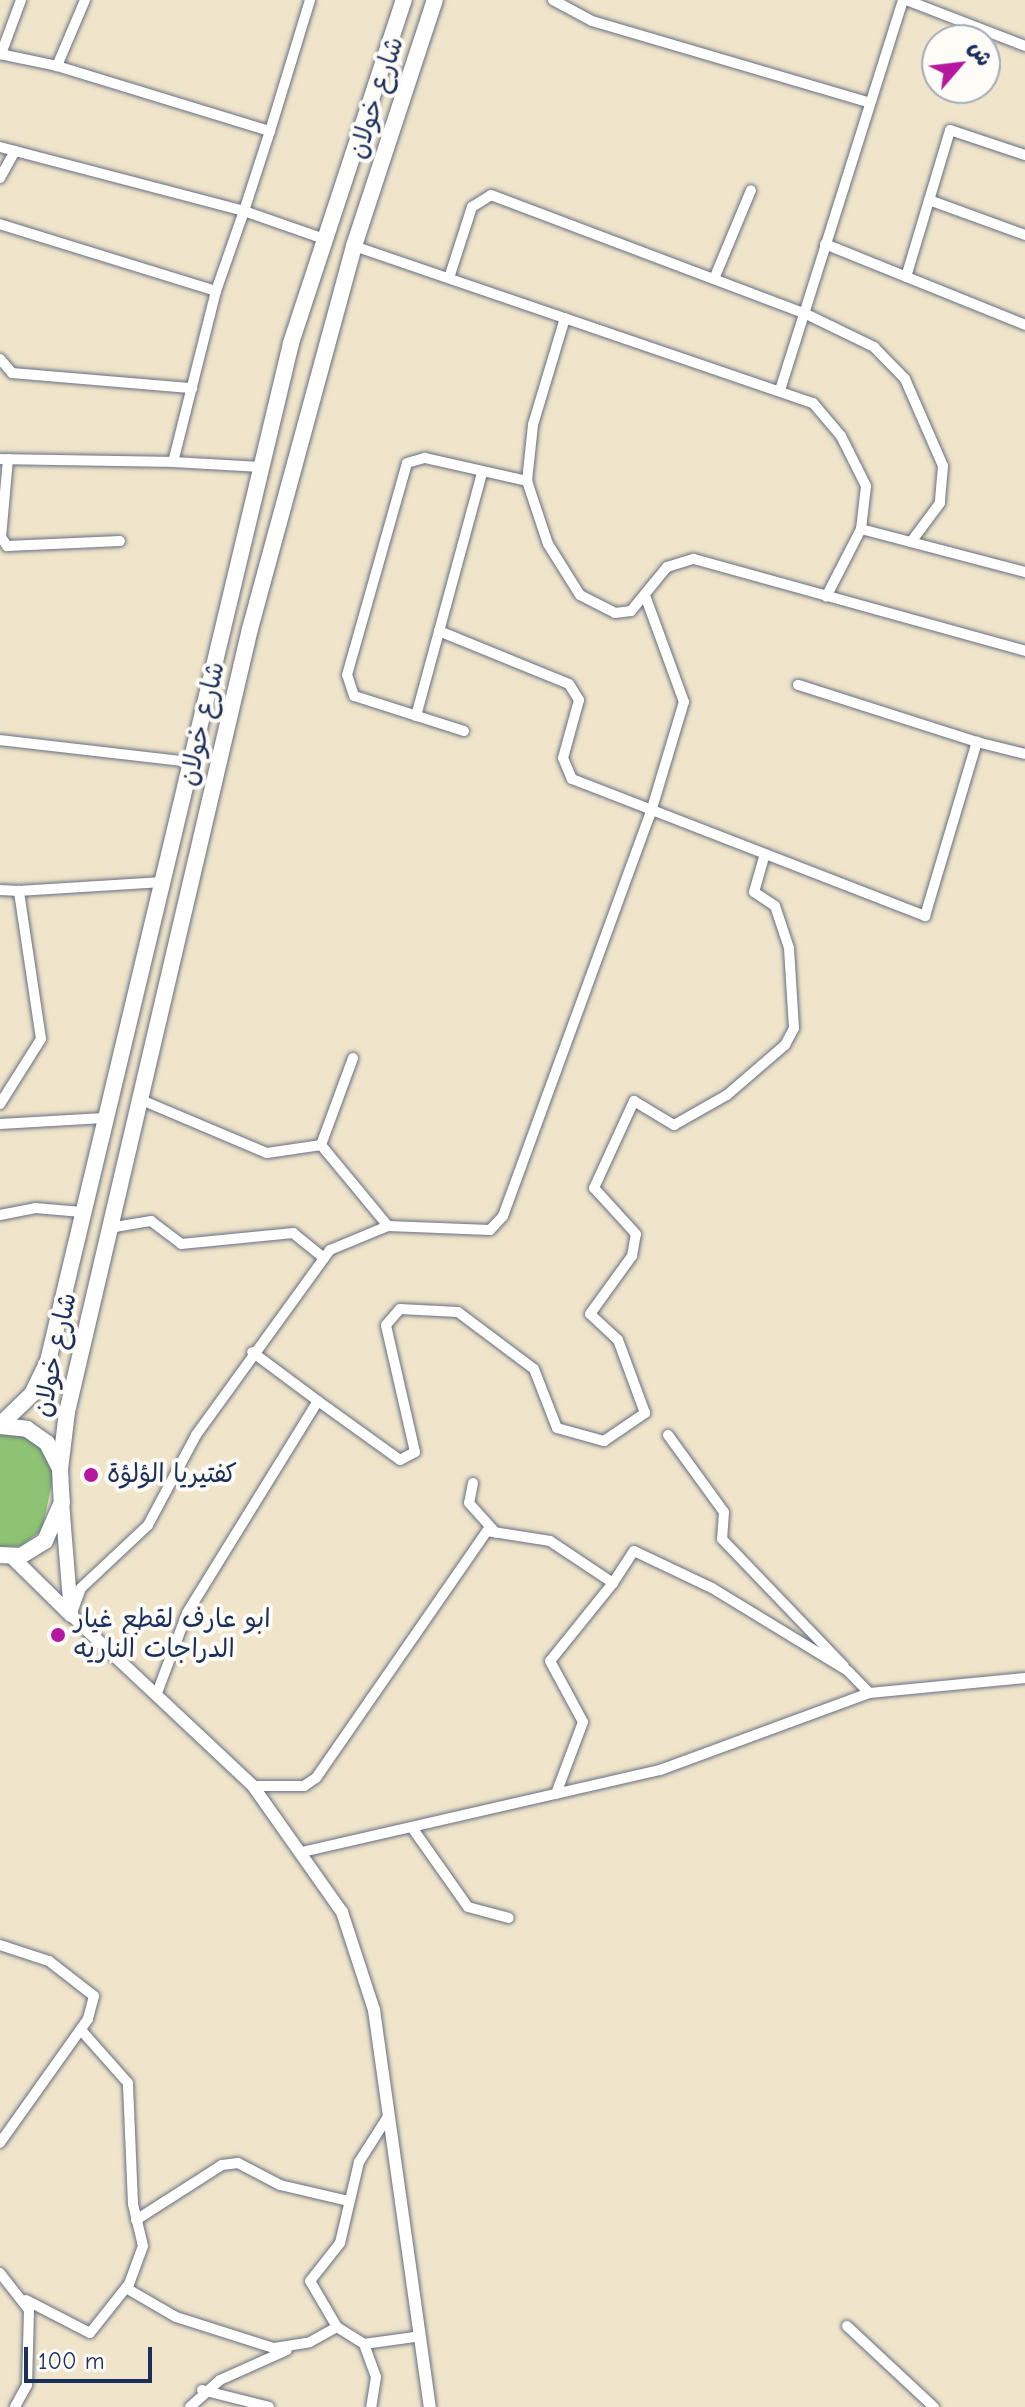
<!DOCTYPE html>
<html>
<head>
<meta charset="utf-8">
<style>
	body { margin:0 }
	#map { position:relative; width:1025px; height:2407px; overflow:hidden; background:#f0e5ca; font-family:"Comic Neue","Playpen Sans Arabic",sans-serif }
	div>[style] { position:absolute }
	.green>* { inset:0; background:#8fc374 }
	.roads { filter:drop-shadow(0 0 2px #666f84) drop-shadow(0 0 2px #666f84) }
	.minor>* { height:10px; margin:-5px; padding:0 5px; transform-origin:5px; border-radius:5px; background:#fff }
	.tertiary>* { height:12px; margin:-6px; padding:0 6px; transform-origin:6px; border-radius:6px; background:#fff }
	.secondary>* { height:14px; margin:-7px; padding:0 7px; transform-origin:7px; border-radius:7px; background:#fff }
	.primary>* { height:16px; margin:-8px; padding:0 8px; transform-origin:8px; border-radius:8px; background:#fff }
	.dots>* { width:22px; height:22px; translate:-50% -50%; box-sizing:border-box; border:4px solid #fdfcf7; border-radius:50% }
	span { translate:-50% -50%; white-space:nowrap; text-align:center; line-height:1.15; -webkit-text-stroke:8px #fdfcf7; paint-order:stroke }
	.street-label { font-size:26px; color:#1b2f5e }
	.poi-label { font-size:26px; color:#1b2f5e }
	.left { translate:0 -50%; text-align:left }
	.north { position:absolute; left:921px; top:24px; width:80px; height:80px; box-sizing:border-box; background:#fdfcf7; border:2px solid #a3aaba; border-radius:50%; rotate:62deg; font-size:22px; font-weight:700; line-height:32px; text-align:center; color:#1b2f5e }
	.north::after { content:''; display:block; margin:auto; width:28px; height:36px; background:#b5179e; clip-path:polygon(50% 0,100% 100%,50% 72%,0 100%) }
	.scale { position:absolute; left:24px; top:2347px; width:128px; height:36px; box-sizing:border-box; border:4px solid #1b2f5e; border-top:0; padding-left:10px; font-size:24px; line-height:28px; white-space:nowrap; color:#1b2f5e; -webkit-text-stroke:6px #fdfcf7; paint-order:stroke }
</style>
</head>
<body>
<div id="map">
	<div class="green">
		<div style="clip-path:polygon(0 1433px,24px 1436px,42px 1449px,54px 1474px,42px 1530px,21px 1546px,0 1547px)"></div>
	</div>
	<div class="roads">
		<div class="minor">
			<div style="left:85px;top:0;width:72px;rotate:113deg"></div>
			<div style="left:57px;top:66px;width:223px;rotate:17deg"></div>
			<div style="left:270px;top:131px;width:84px;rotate:108deg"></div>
			<div style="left:244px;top:211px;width:85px;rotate:19.3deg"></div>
			<div style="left:553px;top:0;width:44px;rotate:28.3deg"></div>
			<div style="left:592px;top:21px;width:288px;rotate:16.4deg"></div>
			<div style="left:906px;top:0;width:128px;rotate:21.1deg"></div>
			<div style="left:0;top:54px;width:58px;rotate:11.9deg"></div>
			<div style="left:1px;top:54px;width:58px;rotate:-69.7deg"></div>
			<div style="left:270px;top:131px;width:137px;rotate:-73deg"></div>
			<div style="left:0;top:147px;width:252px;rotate:14.7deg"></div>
			<div style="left:244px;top:211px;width:85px;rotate:109.3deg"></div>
			<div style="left:216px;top:291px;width:226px;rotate:-162.8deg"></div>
			<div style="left:0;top:178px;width:31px;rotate:-61deg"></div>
			<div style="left:929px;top:200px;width:102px;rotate:20deg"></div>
			<div style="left:825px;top:244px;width:216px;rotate:22deg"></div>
			<div style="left:354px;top:246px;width:485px;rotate:18.9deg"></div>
			<div style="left:813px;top:403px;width:43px;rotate:49.7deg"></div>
			<div style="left:841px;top:436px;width:56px;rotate:63.4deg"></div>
			<div style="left:866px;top:486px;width:43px;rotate:96.6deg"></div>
			<div style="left:861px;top:529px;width:76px;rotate:117.2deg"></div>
			<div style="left:906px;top:277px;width:153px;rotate:-73.3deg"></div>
			<div style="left:950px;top:130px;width:79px;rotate:18.4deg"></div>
			<div style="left:449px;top:278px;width:75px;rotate:-72.1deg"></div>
			<div style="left:472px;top:207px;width:22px;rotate:-32deg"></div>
			<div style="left:491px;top:195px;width:335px;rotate:20.7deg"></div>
			<div style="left:804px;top:313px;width:78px;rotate:25.9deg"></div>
			<div style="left:874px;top:347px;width:45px;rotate:45.9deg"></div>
			<div style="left:905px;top:379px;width:95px;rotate:66.4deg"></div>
			<div style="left:943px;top:466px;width:37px;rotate:95deg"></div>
			<div style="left:940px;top:503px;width:49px;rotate:126.6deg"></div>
			<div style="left:714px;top:279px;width:96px;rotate:-67.4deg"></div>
			<div style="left:216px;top:291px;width:176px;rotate:104.1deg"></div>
			<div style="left:173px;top:462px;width:88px;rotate:3.3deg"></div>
			<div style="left:565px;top:318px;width:112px;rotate:106.7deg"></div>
			<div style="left:533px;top:425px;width:56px;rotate:96.1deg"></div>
			<div style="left:527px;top:481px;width:66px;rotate:71.6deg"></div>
			<div style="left:548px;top:544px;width:60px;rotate:57.9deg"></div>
			<div style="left:580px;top:595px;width:39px;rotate:27deg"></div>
			<div style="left:615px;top:613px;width:16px;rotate:-7deg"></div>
			<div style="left:631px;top:611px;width:57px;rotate:-50.7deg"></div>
			<div style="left:667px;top:567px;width:28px;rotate:-17deg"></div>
			<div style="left:694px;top:559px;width:344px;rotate:15.5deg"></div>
			<div style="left:0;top:359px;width:18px;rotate:49deg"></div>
			<div style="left:12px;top:373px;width:181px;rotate:4.8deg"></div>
			<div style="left:781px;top:387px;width:406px;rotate:-72.5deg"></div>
			<div style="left:0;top:459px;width:173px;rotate:1deg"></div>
			<div style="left:8px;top:459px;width:78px;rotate:95.1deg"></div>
			<div style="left:1px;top:537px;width:11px;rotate:56deg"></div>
			<div style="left:7px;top:546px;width:113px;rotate:-2.5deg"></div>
			<div style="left:861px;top:529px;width:170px;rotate:14.7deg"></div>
			<div style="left:439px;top:631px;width:140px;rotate:22.2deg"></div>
			<div style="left:569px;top:684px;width:19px;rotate:58deg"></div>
			<div style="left:579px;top:700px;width:60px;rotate:105.4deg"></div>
			<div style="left:563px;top:758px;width:23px;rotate:67deg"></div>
			<div style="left:572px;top:779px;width:379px;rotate:21.2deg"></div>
			<div style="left:925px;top:916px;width:182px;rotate:-73.4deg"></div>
			<div style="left:977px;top:742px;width:188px;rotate:-162.3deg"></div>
			<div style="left:416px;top:716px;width:249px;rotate:-74.8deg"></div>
			<div style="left:464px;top:731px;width:115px;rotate:-162.3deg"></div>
			<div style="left:354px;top:696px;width:22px;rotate:-108deg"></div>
			<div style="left:347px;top:675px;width:220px;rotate:-74.2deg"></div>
			<div style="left:407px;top:463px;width:19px;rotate:-16deg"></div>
			<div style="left:425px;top:458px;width:105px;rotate:12.7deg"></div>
			<div style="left:0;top:740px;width:192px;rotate:6.6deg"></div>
			<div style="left:977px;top:742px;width:49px;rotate:14deg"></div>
			<div style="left:0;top:890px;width:19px;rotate:3deg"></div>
			<div style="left:353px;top:1058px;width:93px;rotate:110.2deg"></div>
			<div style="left:321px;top:1145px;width:105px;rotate:50.4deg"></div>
			<div style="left:139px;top:1099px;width:139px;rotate:22.9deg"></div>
			<div style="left:267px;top:1153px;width:55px;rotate:-8.4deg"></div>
			<div style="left:0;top:1104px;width:77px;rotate:-57.8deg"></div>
			<div style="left:41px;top:1039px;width:150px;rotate:-98.5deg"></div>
			<div style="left:19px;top:891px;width:143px;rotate:-3.6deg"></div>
			<div style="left:0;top:1124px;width:104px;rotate:-3.3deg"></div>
			<div style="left:0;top:1215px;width:36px;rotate:-11deg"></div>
			<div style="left:35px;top:1208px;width:47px;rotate:4.9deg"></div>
			<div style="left:109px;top:1228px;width:43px;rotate:-9.5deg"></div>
			<div style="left:151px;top:1221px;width:38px;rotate:37deg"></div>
			<div style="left:181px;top:1244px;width:113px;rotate:-5.6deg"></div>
			<div style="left:293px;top:1233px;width:40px;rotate:39deg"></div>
			<div style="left:318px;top:1401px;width:101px;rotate:35.7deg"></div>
			<div style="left:400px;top:1460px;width:17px;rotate:-28deg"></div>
			<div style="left:415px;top:1452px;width:130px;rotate:-102.9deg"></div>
			<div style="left:386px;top:1325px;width:21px;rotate:-49deg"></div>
			<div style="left:400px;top:1309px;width:58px;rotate:3deg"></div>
			<div style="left:458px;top:1312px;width:95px;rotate:36.9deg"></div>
			<div style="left:534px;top:1369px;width:63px;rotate:68.7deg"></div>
			<div style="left:557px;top:1428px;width:49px;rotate:15.5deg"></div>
			<div style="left:604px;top:1441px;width:50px;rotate:-34.3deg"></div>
			<div style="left:645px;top:1413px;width:78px;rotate:-110.3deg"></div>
			<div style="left:618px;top:1340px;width:38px;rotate:-137deg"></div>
			<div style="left:590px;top:1314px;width:72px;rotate:-54.1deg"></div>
			<div style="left:632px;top:1256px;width:22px;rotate:-80deg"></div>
			<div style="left:636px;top:1234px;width:62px;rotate:-132.4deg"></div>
			<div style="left:594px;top:1188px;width:96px;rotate:-65.3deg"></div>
			<div style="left:634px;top:1101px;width:47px;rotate:31deg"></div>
			<div style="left:674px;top:1125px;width:61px;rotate:-29.5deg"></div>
			<div style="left:727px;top:1095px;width:77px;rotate:-40.8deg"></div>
			<div style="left:785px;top:1045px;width:19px;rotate:-62deg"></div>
			<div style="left:794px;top:1028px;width:80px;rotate:-93.6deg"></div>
			<div style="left:789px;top:948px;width:44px;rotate:-108.4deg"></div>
			<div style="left:775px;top:906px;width:25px;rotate:-146deg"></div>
			<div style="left:754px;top:892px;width:36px;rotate:-74deg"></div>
			<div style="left:668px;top:1435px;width:95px;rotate:54deg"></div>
			<div style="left:724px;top:1512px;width:27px;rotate:94deg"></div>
			<div style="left:722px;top:1539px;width:176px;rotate:46.2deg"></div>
			<div style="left:473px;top:1483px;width:20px;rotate:101deg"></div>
			<div style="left:469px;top:1503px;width:40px;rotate:48deg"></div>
			<div style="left:613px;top:1583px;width:38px;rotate:-57deg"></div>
			<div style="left:634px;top:1551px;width:86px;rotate:25.4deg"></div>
			<div style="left:712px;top:1588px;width:159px;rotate:31.4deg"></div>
			<div style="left:848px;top:1671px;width:30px;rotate:46deg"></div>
			<div style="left:73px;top:1610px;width:23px;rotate:-70deg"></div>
			<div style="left:81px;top:1588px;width:92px;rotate:-43.2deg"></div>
			<div style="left:148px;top:1525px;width:102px;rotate:-61.9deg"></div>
			<div style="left:196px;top:1435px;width:228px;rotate:-54.1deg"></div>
			<div style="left:330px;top:1250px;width:63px;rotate:-22.5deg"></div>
			<div style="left:388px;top:1226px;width:102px;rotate:2.2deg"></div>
			<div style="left:490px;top:1230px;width:19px;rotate:-47deg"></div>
			<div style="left:503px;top:1216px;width:427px;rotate:-69.9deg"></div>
			<div style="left:650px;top:815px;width:118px;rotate:-73.3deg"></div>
			<div style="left:684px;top:702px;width:111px;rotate:-110.1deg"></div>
			<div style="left:157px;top:1693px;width:85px;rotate:-69.4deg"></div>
			<div style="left:187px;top:1613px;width:249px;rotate:-58.3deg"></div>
			<div style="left:318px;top:1401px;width:82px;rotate:-143.4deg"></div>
			<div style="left:253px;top:1786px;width:51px"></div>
			<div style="left:304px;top:1786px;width:14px;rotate:-34deg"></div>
			<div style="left:316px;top:1778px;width:300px;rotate:-55.3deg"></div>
			<div style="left:487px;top:1531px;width:64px;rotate:9deg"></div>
			<div style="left:550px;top:1541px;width:76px;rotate:33.7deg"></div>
			<div style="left:613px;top:1583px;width:100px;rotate:128.9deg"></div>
			<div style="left:550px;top:1661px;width:69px;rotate:61.6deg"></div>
			<div style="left:583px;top:1722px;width:77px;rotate:110.6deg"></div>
			<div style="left:413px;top:1829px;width:95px;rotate:54.8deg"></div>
			<div style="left:468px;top:1907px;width:42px;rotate:15deg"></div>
			<div style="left:302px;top:1852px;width:367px;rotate:-12.9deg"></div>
			<div style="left:660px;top:1770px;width:223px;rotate:-20.2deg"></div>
			<div style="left:869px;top:1693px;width:157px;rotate:-5.5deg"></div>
			<div style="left:0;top:1945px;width:52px;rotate:18.1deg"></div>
			<div style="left:49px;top:1961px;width:57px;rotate:37.9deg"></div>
			<div style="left:94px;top:1996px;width:24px;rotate:105deg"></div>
			<div style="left:88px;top:2019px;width:152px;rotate:125.4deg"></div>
			<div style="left:136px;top:2220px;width:102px;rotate:-32.6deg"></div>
			<div style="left:222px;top:2165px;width:16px;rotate:-7deg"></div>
			<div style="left:238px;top:2163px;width:47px;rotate:27.6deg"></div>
			<div style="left:280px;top:2185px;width:71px;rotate:13.1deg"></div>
			<div style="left:0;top:2273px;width:47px;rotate:51.9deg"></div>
			<div style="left:29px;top:2310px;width:75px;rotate:91.5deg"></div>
			<div style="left:27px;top:2385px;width:25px;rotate:119deg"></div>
			<div style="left:126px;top:2288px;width:58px;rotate:30.1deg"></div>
			<div style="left:176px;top:2317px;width:103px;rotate:17.6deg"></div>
			<div style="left:274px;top:2348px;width:36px;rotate:-9deg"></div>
			<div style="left:310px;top:2342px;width:31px;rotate:-29deg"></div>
			<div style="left:337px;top:2327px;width:32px;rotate:32deg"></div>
			<div style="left:364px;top:2344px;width:51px;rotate:-7.8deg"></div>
			<div style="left:26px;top:2300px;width:72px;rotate:27.3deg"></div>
			<div style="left:90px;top:2333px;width:63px;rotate:-51.5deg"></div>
			<div style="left:129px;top:2284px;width:40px;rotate:-69.8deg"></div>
			<div style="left:143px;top:2246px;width:43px;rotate:-103.4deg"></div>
			<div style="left:133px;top:2204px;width:121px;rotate:-92.4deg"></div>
			<div style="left:128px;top:2083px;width:71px;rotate:-131.6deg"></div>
			<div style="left:847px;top:2326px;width:119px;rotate:43deg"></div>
			<div style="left:337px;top:2327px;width:53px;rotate:-120.4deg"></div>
			<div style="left:310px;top:2281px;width:48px;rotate:-51.7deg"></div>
			<div style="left:340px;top:2243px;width:83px;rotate:-76.8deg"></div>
			<div style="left:359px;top:2162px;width:52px;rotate:-57.5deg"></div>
			<div style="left:364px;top:2344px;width:35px;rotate:70deg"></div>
			<div style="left:376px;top:2377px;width:30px;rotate:99deg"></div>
			<div style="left:202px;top:2390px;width:69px;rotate:14.2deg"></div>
			<div style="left:190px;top:2407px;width:40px;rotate:-42deg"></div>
			<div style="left:220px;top:2380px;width:73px;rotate:-24.1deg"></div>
		</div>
		<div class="tertiary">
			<div style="left:71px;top:1615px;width:250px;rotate:43.2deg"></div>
			<div style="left:253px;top:1786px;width:154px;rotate:54.8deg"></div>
			<div style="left:342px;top:1912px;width:103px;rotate:71.9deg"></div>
			<div style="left:374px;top:2010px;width:401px;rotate:82deg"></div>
		</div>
		<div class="secondary">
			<div style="left:62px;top:1502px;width:113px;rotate:85.4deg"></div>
			<div style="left:12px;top:1557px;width:83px;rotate:44.5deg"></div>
		</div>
		<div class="primary">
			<div style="left:0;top:1425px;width:45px;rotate:-44.1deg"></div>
			<div style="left:32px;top:1394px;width:37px;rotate:-64deg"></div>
			<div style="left:48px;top:1361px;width:1047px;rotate:-76.57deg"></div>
			<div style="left:291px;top:343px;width:361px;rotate:-71.8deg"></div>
			<div style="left:0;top:1426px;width:27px;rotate:6deg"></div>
			<div style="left:27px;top:1429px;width:24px;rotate:35deg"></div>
			<div style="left:47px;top:1443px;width:29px;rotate:63deg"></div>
			<div style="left:60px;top:1469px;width:33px;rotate:87deg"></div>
			<div style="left:62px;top:1502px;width:43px;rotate:113.6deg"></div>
			<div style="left:45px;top:1541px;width:28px;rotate:148deg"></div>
			<div style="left:21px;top:1556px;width:21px;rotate:-177deg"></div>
			<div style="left:60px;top:1469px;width:57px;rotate:-83deg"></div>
			<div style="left:67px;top:1412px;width:804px;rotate:-76.85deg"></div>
			<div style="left:250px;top:629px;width:397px;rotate:-74.8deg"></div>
			<div style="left:354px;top:246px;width:259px;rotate:-71.8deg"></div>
		</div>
	</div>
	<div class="dots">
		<div style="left:91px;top:1475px;background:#b5179e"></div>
		<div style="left:58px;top:1635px;background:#b5179e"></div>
	</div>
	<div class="street-label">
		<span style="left:377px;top:98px;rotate:-72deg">شارع خولان</span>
		<span style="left:203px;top:724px;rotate:-77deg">شارع خولان</span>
		<span style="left:56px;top:1355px;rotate:-78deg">شارع خولان</span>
	</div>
	<div class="poi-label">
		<span class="left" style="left:107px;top:1475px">كفتيريا الؤلؤة</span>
		<span class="left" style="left:74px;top:1635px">ابو عارف لقطع غيار<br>الدراجات الناريه</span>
	</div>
	<div class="north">ش</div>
	<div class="scale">100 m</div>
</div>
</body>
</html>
